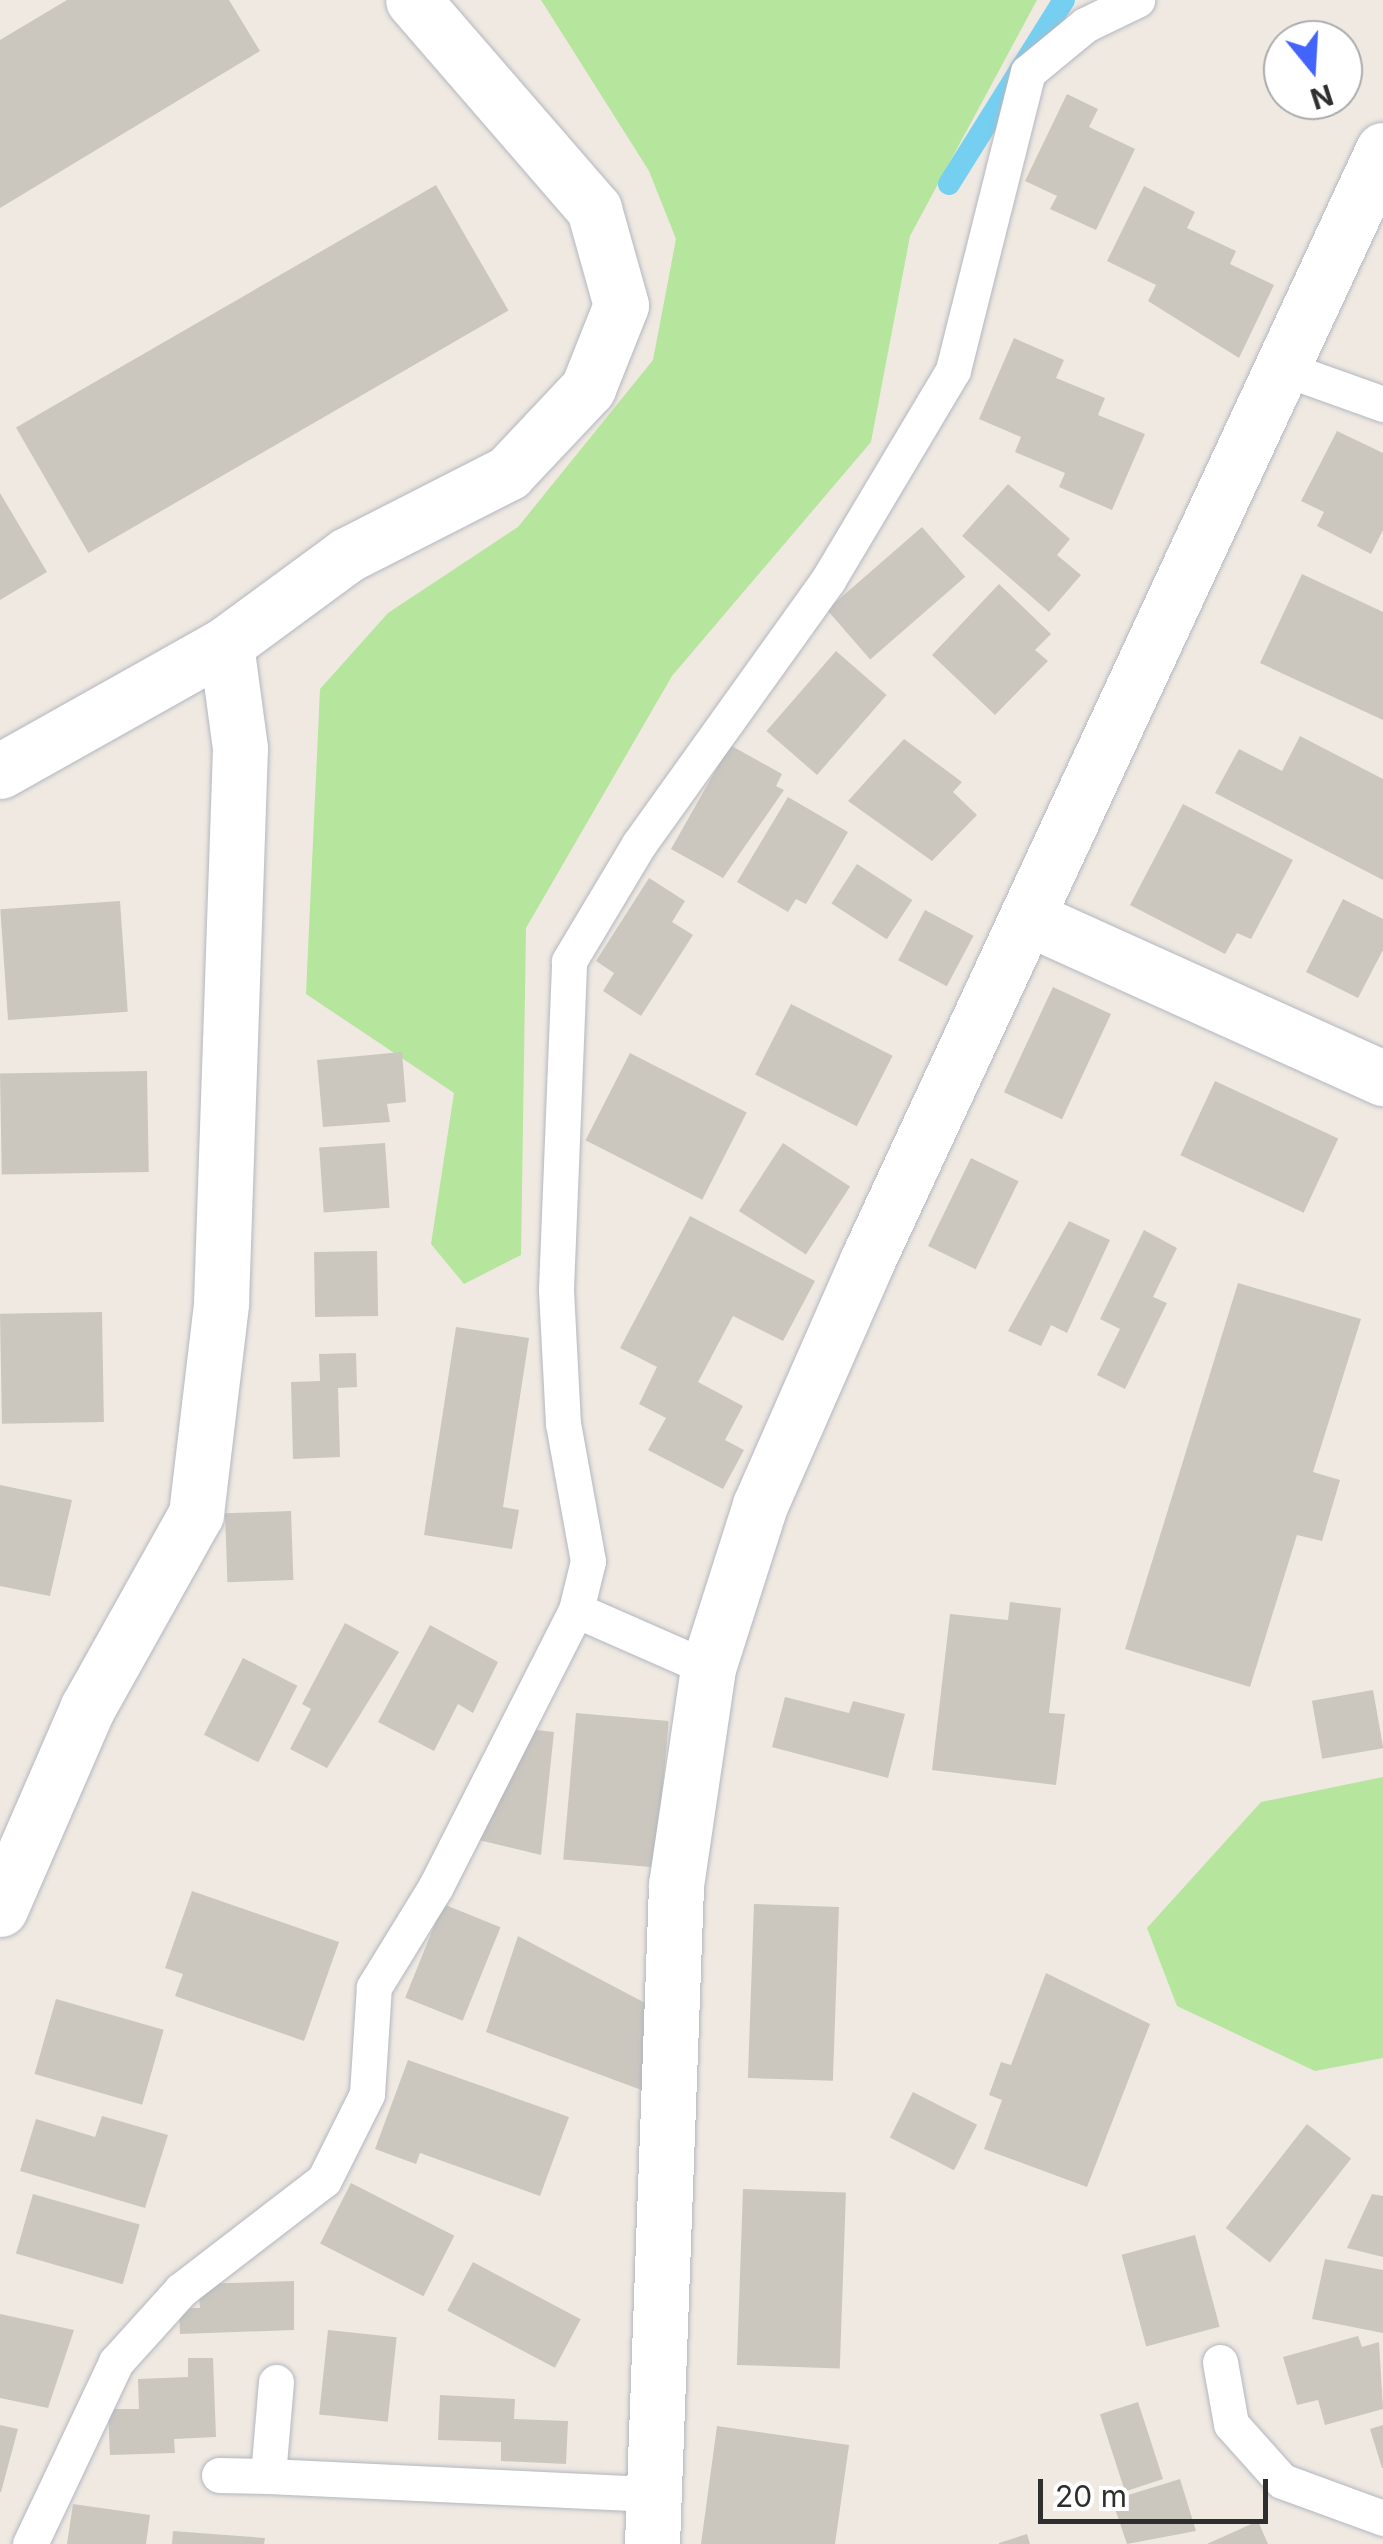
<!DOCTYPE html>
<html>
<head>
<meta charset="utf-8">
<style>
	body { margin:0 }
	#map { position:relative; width:1383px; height:2544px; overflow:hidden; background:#efe9e1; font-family:Inter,sans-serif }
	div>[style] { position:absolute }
	.green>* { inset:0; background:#b6e59e }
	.stream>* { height:22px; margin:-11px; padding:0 11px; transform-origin:11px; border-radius:11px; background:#75cff0 }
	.building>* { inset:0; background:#cbc7bf; transform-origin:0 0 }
	.roads { filter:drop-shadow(0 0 2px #b4b7c1) drop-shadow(0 0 2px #b4b7c1) }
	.lane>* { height:35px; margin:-17.5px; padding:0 17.5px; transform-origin:17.5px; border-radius:17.5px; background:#fff }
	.street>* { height:55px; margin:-27.5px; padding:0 27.5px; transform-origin:27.5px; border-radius:27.5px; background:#fff }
	.secondary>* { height:55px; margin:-27.5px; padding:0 27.5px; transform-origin:27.5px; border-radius:27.5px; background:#fff }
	span { translate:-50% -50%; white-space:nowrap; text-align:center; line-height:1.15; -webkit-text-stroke:10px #fff; paint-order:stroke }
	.north { position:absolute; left:1263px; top:20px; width:100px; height:100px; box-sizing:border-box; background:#fff; border:2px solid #ababab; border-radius:50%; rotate:162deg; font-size:28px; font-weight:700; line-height:40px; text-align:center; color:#2e2e2e }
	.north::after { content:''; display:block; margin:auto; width:35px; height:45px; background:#4264fb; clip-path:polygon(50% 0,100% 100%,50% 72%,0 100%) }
	.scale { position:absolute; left:1038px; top:2479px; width:230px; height:45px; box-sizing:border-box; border:5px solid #2e2e2e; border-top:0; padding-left:12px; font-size:30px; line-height:35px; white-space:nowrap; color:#2e2e2e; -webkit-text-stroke:8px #fff; paint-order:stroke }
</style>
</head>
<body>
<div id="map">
	<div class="green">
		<div style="clip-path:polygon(541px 0,1037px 0,910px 236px,871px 442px,672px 676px,526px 928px,521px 1255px,464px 1284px,431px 1244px,454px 1093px,306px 994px,320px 689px,388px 613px,518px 527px,653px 360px,676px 239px,649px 171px)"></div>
		<div style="clip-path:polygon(1383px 1777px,1383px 2058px,1315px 2071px,1177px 2006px,1147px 1928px,1261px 1802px)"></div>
	</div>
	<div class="stream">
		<div style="left:949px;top:184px;width:217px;rotate:-58deg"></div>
	</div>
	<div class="building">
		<div style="clip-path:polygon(67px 0,229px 0,260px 51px,0 208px,0 40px)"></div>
		<div style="clip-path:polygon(1067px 94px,1098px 109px,1089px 127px,1135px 149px,1096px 230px,1050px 209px,1057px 196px,1025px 181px)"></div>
		<div style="left:436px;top:185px;width:145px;height:485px;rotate:60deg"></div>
		<div style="clip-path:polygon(1144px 186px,1195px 212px,1187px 228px,1236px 251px,1230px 264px,1274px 285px,1239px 358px,1148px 301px,1156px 285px,1107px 261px)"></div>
		<div style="clip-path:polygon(1014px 338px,1064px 360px,1056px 378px,1105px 398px,1098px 415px,1145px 434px,1112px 510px,1059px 487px,1065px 473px,1015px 452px,1021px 437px,979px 419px)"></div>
		<div style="clip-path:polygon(1337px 431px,1383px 453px,1383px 530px,1371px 554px,1317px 526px,1324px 512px,1301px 501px)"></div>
		<div style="clip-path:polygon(1008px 484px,1070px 539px,1057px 555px,1081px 575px,1049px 612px,962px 536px)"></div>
		<div style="clip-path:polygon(0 493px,47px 572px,0 600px)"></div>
		<div style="left:922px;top:527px;width:66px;height:126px;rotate:49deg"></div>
		<div style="clip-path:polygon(1302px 574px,1383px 612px,1383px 720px,1260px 663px)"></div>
		<div style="clip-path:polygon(999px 584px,1051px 634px,1035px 650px,1048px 661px,995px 715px,932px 655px)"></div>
		<div style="left:836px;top:651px;width:67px;height:106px;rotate:41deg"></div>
		<div style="clip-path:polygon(1300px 736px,1383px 779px,1383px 880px,1215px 793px,1239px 749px,1282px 771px)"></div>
		<div style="clip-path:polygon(904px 739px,962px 782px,953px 792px,977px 815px,932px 861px,848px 801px)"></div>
		<div style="clip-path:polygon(730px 745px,782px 774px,776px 786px,784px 790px,723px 878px,671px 849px)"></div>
		<div style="clip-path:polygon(788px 797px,848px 832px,806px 904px,796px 899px,788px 912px,737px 882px)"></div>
		<div style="clip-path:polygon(1183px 804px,1293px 860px,1251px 939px,1237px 933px,1225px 954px,1130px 905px)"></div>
		<div style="left:857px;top:864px;width:66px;height:47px;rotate:33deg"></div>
		<div style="clip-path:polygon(649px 878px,685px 901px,672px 922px,693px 935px,641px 1016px,603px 991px,614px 973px,596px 961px)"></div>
		<div style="clip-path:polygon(1343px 899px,1383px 919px,1383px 950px,1358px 998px,1306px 972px)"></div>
		<div style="left:120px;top:901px;width:111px;height:120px;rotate:86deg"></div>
		<div style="left:925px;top:910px;width:55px;height:57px;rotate:28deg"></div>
		<div style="left:1053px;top:987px;width:64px;height:116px;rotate:25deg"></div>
		<div style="left:791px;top:1004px;width:114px;height:79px;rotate:27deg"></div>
		<div style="clip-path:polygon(402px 1052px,406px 1102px,387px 1104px,390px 1122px,323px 1127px,317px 1060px)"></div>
		<div style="left:630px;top:1053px;width:131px;height:98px;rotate:27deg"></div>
		<div style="left:147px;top:1071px;width:101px;height:147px;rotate:89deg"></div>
		<div style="left:1215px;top:1081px;width:136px;height:82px;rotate:25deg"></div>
		<div style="left:385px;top:1143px;width:65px;height:66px;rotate:86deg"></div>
		<div style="left:783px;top:1143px;width:80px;height:81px;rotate:33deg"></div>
		<div style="left:971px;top:1158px;width:53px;height:98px;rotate:26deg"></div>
		<div style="clip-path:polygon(690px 1216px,815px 1281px,783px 1341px,733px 1316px,698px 1382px,743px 1406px,725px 1440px,744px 1450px,723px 1489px,648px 1450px,666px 1418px,639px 1404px,657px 1367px,620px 1348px)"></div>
		<div style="clip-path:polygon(1069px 1221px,1110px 1240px,1067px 1333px,1051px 1325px,1041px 1346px,1008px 1331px)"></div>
		<div style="clip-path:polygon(1144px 1230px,1177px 1248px,1153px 1297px,1167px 1303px,1125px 1389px,1097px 1375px,1120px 1329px,1100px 1319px)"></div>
		<div style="left:377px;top:1251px;width:65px;height:63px;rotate:89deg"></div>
		<div style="clip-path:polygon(1238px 1283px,1361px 1319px,1313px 1472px,1340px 1480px,1322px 1541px,1297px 1535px,1250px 1687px,1125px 1649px)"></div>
		<div style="left:102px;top:1312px;width:110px;height:102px;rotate:89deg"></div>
		<div style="clip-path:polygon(456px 1327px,529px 1338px,503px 1507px,519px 1510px,512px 1549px,424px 1535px)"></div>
		<div style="clip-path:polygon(356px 1353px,357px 1387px,338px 1388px,340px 1457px,293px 1459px,291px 1382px,320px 1381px,319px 1354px)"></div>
		<div style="clip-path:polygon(0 1485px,72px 1500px,50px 1596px,0 1586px)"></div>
		<div style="left:291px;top:1511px;width:69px;height:66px;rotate:88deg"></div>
		<div style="clip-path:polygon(1010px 1602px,1061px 1608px,1049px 1713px,1065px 1714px,1056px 1785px,932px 1770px,950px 1614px,1008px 1620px)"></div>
		<div style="clip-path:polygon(345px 1623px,399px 1652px,327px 1768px,290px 1749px,311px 1709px,302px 1704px)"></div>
		<div style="clip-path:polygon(430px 1625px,498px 1662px,473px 1713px,458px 1704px,434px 1751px,378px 1722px)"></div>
		<div style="left:243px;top:1658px;width:61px;height:86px;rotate:27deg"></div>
		<div style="left:1373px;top:1690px;width:59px;height:62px;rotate:80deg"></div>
		<div style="clip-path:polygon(785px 1697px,849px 1713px,853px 1701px,905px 1714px,888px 1778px,772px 1747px)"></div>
		<div style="left:576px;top:1713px;width:93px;height:147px;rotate:5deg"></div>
		<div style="clip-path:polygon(520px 1728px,554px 1732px,541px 1855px,466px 1837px)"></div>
		<div style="clip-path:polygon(192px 1891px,339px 1942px,304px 2041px,175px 1996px,183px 1974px,165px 1968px)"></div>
		<div style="left:443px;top:1904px;width:62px;height:101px;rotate:22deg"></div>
		<div style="left:754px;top:1904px;width:85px;height:174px;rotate:2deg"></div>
		<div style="clip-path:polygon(518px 1936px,649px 2005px,644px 2091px,486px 2032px)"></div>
		<div style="clip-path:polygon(1046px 1973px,1150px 2024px,1087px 2187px,984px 2149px,1002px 2100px,989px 2095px,1001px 2062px,1011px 2065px)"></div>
		<div style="left:56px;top:1999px;width:112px;height:78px;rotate:16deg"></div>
		<div style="clip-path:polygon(408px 2060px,569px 2117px,540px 2196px,420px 2153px,416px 2164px,375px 2149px)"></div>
		<div style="left:913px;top:2092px;width:72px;height:51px;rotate:27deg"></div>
		<div style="clip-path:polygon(102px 2116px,168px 2135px,145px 2208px,20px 2171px,36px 2119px,95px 2137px)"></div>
		<div style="left:1307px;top:2124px;width:56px;height:132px;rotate:38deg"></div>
		<div style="left:351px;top:2183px;width:116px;height:68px;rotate:27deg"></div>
		<div style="left:743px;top:2189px;width:103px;height:176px;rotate:2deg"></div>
		<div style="left:33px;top:2194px;width:111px;height:62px;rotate:16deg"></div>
		<div style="clip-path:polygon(1372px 2194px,1383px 2196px,1383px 2257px,1347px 2248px)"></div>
		<div style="left:1195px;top:2235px;width:95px;height:76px;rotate:75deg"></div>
		<div style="clip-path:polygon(1325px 2259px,1383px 2270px,1383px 2333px,1312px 2319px)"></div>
		<div style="left:473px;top:2262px;width:122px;height:55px;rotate:28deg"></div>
		<div style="clip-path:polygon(294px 2281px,294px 2330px,180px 2334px,179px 2308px,200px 2308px,198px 2284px)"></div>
		<div style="clip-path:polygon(0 2314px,74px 2330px,48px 2408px,0 2398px)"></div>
		<div style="left:328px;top:2330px;width:69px;height:85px;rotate:6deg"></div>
		<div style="clip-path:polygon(1358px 2336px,1362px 2347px,1379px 2342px,1383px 2409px,1325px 2425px,1318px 2400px,1297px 2405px,1283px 2357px)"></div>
		<div style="clip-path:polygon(188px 2358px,213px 2358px,216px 2437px,174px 2439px,175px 2453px,110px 2455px,108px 2409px,139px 2409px,138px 2379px,188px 2377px)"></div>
		<div style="clip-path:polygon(440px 2395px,515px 2399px,514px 2419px,568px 2421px,566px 2464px,501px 2461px,501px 2442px,438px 2440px)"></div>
		<div style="left:1138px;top:2402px;width:81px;height:40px;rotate:72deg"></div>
		<div style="clip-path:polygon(0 2425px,18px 2429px,1px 2492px,0 2492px)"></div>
		<div style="clip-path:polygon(1383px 2425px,1383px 2468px,1382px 2468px,1370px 2429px)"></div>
		<div style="clip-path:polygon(717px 2426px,849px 2445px,835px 2544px,701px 2544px)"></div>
		<div style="clip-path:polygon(1180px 2479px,1196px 2531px,1127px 2544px,1112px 2500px)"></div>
		<div style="clip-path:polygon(73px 2504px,150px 2515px,146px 2544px,67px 2544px)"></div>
		<div style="clip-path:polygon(1258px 2521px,1268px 2544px,1207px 2544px)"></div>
		<div style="clip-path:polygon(173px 2531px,265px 2538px,264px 2544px,172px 2544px)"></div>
		<div style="clip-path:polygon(1027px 2534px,1030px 2544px,999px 2544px,999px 2543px)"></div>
	</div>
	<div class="roads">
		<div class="lane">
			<div style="left:1277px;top:366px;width:113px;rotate:19.7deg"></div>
			<div style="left:576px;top:1610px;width:144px;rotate:23.7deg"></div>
			<div style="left:1220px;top:2362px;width:63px;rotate:79.9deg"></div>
			<div style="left:1231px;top:2424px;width:76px;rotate:48.2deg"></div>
			<div style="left:1282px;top:2481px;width:108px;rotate:20.1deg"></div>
			<div style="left:276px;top:2382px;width:94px;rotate:94.9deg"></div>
			<div style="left:268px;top:2476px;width:385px;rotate:2.7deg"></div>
			<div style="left:219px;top:2475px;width:49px;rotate:1.2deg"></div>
			<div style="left:30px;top:2544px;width:201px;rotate:-64.7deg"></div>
			<div style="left:116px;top:2362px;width:97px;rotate:-47.9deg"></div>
			<div style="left:181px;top:2290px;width:180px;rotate:-37.6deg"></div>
			<div style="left:324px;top:2180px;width:96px;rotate:-63.4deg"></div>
			<div style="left:367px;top:2094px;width:107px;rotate:-86.3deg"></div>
			<div style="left:374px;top:1987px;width:116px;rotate:-58.4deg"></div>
			<div style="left:435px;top:1888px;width:312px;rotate:-63.1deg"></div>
			<div style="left:576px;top:1610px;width:50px;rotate:-76.2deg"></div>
			<div style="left:588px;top:1561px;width:139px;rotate:-100.3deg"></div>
			<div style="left:563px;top:1424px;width:135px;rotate:-93deg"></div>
			<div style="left:556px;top:1289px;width:328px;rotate:-87.7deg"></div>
			<div style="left:569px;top:961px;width:136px;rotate:-59.1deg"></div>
			<div style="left:639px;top:844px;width:325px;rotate:-54.4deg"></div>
			<div style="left:828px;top:580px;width:244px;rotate:-59.2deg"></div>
			<div style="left:953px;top:370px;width:307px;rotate:-75.9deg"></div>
			<div style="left:1028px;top:72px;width:74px;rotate:-39.5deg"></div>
			<div style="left:1085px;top:25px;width:58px;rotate:-25.7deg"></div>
		</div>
		<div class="street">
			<div style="left:0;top:771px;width:259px;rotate:-29.3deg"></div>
			<div style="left:1028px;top:918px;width:389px;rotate:24.3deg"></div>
			<div style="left:0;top:1909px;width:220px;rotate:-66.5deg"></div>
			<div style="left:88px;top:1707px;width:221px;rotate:-60.8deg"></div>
			<div style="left:196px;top:1514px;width:212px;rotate:-83.2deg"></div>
			<div style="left:221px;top:1303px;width:555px;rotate:-88.04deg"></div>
			<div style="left:240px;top:748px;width:105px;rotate:-97.7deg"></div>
			<div style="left:226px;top:644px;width:150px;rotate:-36.3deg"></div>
			<div style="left:347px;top:555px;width:181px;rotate:-27deg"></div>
			<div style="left:508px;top:473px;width:117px;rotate:-46.7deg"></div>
			<div style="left:588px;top:388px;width:89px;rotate:-68.3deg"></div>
			<div style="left:621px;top:305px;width:100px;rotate:-105.7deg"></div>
			<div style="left:594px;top:209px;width:276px;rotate:-130.9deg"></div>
		</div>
		<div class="secondary">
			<div style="left:652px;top:2544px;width:659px;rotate:-87.91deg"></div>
			<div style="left:676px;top:1885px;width:219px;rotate:-81.6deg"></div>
			<div style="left:708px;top:1668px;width:171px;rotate:-72.3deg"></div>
			<div style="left:760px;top:1505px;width:266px;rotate:-66.3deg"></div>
			<div style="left:867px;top:1261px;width:1225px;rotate:-65.09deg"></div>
		</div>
	</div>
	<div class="north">N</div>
	<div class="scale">20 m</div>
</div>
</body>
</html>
